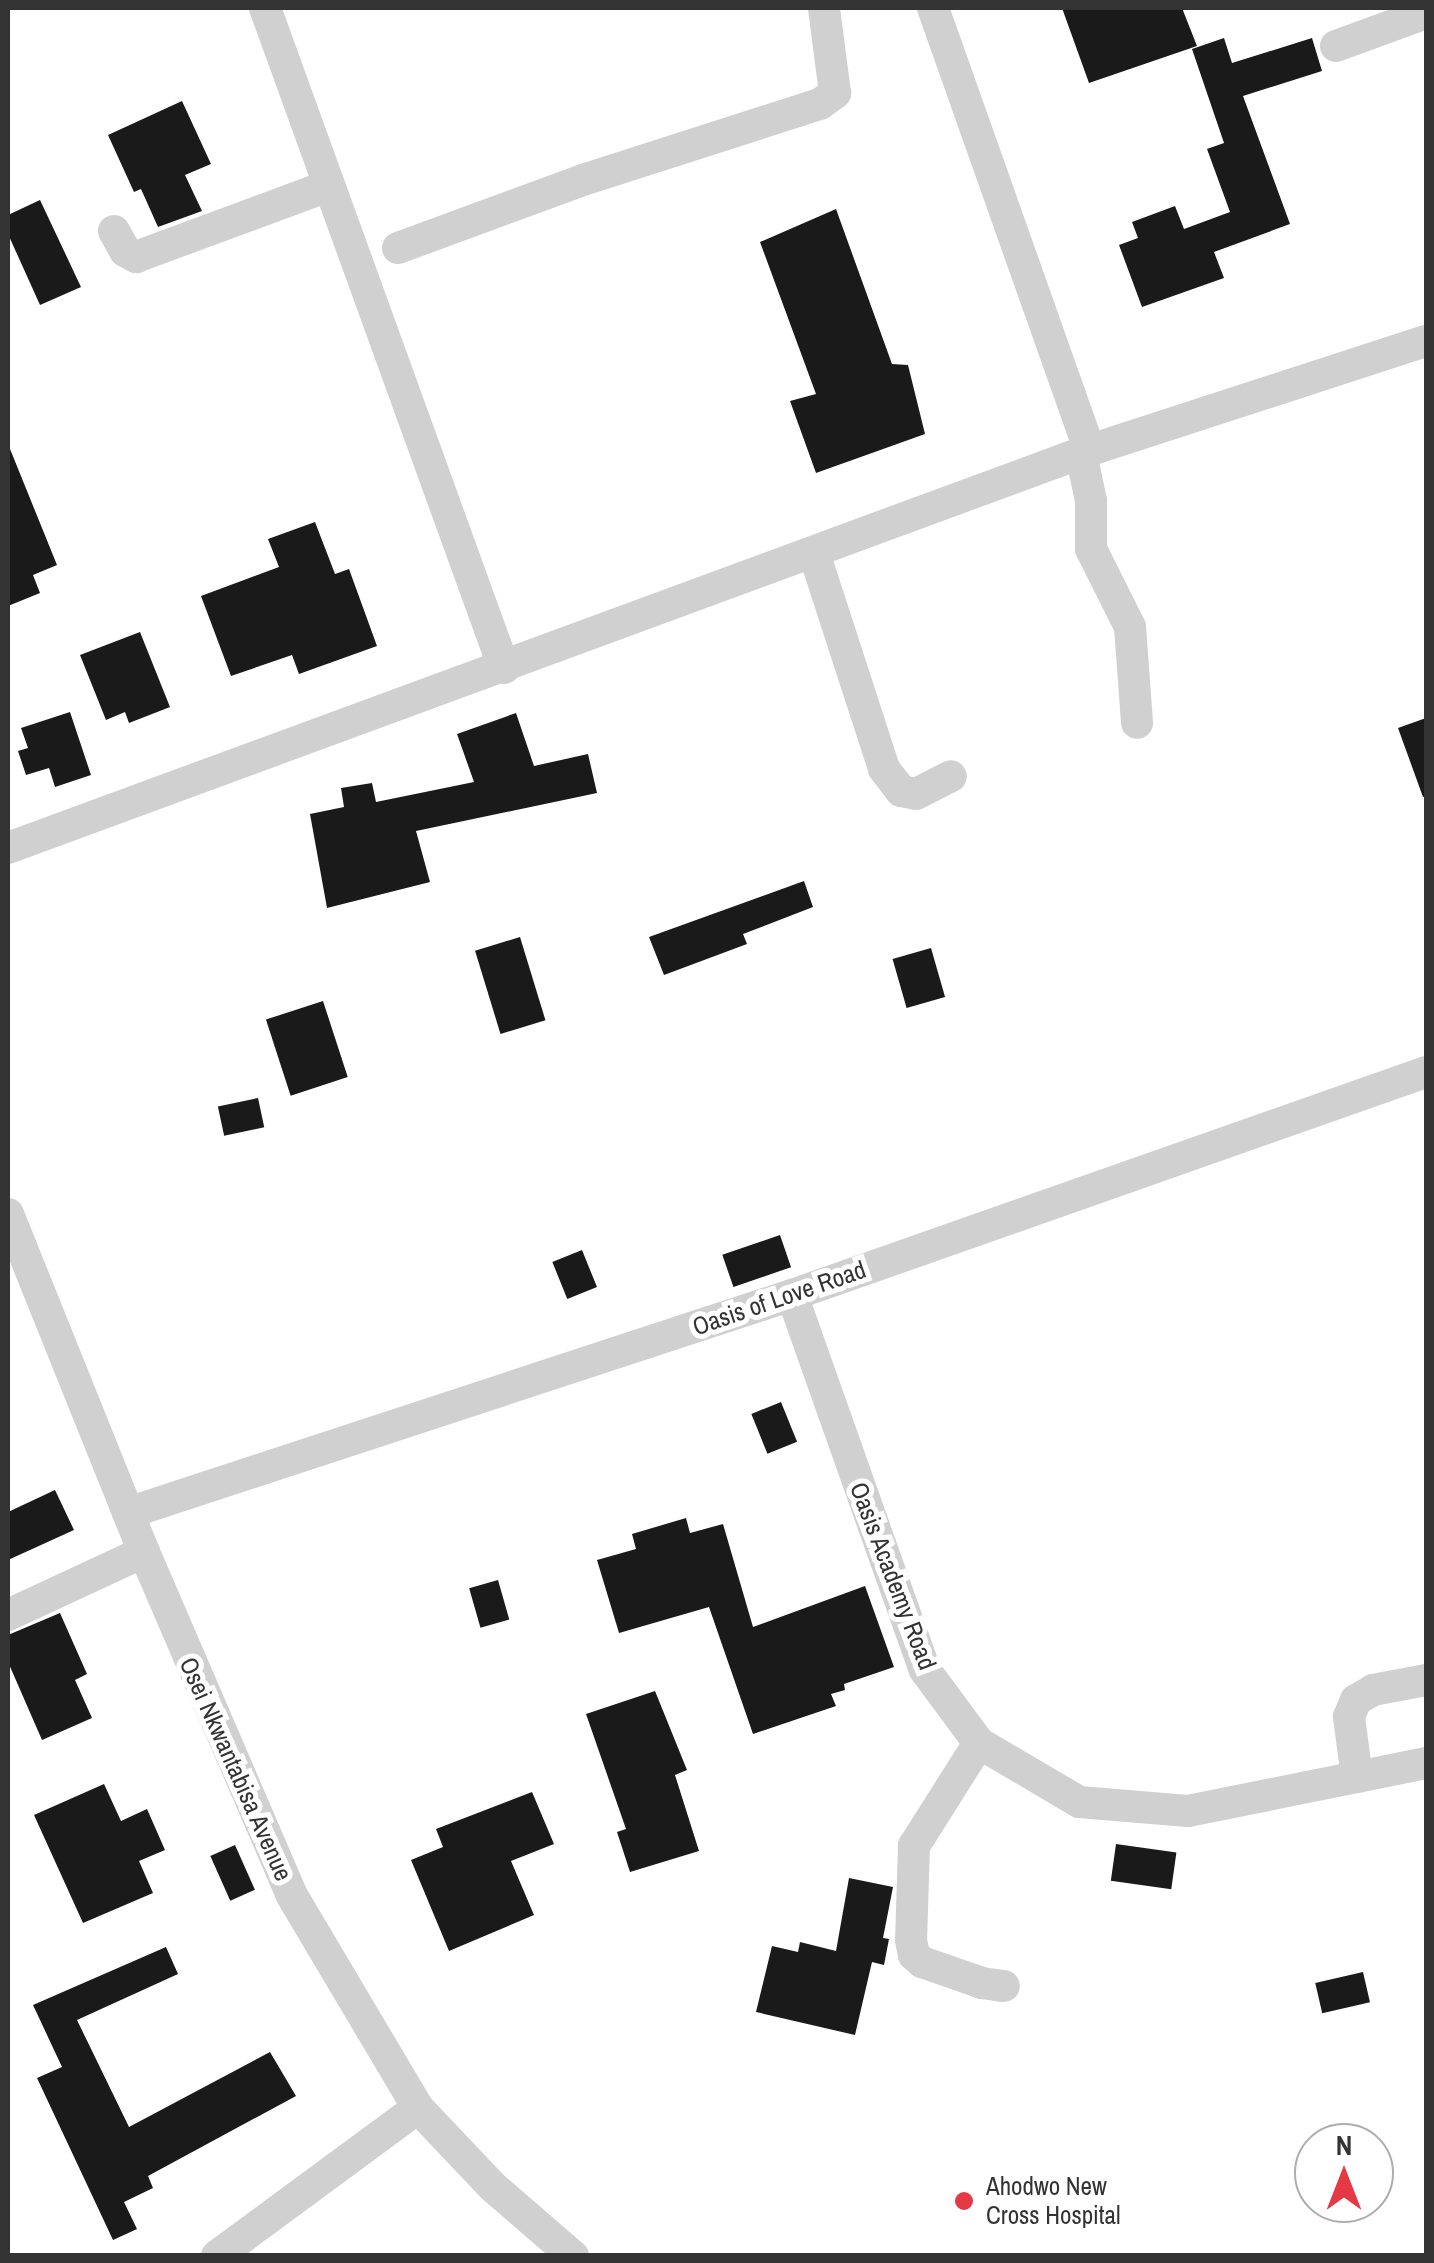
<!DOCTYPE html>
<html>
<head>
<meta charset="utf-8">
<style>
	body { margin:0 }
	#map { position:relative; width:1434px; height:2263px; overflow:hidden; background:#fff; font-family:"Archivo Narrow",sans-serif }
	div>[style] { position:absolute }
	.building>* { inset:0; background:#1a1a1a; transform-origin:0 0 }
	.minor>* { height:32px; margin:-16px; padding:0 16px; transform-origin:16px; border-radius:16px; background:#d0d0d0 }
	.dots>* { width:28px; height:28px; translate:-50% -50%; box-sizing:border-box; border:5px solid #fff; border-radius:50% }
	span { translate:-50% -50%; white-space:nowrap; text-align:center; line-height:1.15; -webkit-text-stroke:10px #fff; paint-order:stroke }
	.street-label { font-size:25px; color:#333 }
	.poi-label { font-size:25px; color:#333 }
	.left { translate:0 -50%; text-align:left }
	.frame { position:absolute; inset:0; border:10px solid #333; pointer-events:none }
	.north { position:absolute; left:1294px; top:2123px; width:100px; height:100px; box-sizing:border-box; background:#fff; border:2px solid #adadad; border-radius:50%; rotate:0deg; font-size:28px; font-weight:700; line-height:40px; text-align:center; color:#333 }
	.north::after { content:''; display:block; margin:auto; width:35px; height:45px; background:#e63946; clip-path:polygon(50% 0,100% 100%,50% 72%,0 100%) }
</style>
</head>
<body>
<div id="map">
	<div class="building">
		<div style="clip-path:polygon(1062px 8px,1182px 8px,1197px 46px,1089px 83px)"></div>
		<div style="clip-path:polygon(1224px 38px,1232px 63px,1312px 38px,1322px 71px,1243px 96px,1290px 224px,1214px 252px,1224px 278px,1142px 307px,1119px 245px,1138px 238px,1132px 222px,1175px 206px,1184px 229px,1230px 212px,1207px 149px,1224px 143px,1192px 49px)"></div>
		<div style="clip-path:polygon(182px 101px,211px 164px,185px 175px,202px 211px,158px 227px,141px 189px,134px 192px,108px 135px)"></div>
		<div style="clip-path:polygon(40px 200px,81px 287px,40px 305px,8px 234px,8px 215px)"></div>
		<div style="clip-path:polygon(836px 209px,892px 364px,908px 365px,925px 434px,816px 473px,790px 401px,816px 394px,760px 242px)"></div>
		<div style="clip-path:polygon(8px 444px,57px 565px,33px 575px,40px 593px,8px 606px)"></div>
		<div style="clip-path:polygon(315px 522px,335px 574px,349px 569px,377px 646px,299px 674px,292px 655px,231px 676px,201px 596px,279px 567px,268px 539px)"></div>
		<div style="clip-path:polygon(140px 632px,170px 707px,129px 723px,125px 712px,106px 720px,80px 655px)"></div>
		<div style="clip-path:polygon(70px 712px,91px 775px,55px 787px,49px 768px,26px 775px,18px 751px,28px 748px,21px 728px)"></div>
		<div style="clip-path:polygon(516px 713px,534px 766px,588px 754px,597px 793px,416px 831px,430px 882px,327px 908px,310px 814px,344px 807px,341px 788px,372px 783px,376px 802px,474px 782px,457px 734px)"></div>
		<div style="clip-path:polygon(1426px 718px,1426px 796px,1423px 797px,1398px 728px)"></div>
		<div style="clip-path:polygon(804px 881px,813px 907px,743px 934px,747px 944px,664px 975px,649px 937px)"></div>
		<div style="left:520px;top:937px;width:87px;height:47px;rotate:73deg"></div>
		<div style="left:931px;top:948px;width:51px;height:40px;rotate:74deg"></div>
		<div style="left:323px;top:1001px;width:80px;height:60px;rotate:72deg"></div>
		<div style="left:258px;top:1098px;width:30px;height:41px;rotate:78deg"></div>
		<div style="left:780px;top:1235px;width:34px;height:61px;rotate:71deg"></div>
		<div style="left:582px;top:1250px;width:40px;height:32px;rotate:68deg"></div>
		<div style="left:781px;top:1402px;width:43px;height:32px;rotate:68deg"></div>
		<div style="clip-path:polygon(55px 1490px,74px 1530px,8px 1560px,8px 1512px)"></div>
		<div style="clip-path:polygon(686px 1518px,690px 1533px,723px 1524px,753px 1627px,865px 1586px,894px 1667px,844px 1684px,845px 1690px,831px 1694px,836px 1706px,753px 1734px,709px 1607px,619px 1633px,597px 1560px,636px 1549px,632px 1534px)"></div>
		<div style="left:498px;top:1580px;width:41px;height:30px;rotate:74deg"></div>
		<div style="clip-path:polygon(60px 1613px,87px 1674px,75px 1680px,92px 1718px,42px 1740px,8px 1662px,8px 1635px)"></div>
		<div style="clip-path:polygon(655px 1691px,687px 1770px,675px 1775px,699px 1851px,630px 1872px,617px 1832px,626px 1829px,586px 1714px)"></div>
		<div style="clip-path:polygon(104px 1784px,121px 1821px,147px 1809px,165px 1850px,139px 1861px,153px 1893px,83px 1923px,34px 1815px)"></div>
		<div style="clip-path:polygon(532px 1792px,554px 1844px,511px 1861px,534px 1915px,449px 1951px,411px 1860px,443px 1847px,436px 1829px)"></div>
		<div style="left:1116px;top:1844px;width:61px;height:37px;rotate:8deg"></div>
		<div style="left:235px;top:1845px;width:49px;height:27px;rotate:66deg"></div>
		<div style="clip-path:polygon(849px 1878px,893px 1887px,883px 1938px,889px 1939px,884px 1965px,872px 1962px,855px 2035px,756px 2012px,772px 1946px,798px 1952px,800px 1942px,836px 1951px)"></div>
		<div style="clip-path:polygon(166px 1947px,178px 1974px,77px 2020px,129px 2127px,270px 2052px,296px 2096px,148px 2176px,153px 2188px,124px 2202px,137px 2229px,113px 2240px,37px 2078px,62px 2067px,33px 2005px)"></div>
		<div style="left:1363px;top:1972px;width:31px;height:49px;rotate:77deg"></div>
	</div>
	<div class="minor">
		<div style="left:265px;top:8px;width:702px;rotate:70.09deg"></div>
		<div style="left:933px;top:8px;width:470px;rotate:70.5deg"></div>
		<div style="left:1336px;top:46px;width:96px;rotate:-20.1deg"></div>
		<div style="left:114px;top:231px;width:23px;rotate:61deg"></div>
		<div style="left:125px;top:251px;width:13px;rotate:29deg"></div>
		<div style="left:136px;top:257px;width:205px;rotate:-20.3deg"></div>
		<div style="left:398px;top:248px;width:200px;rotate:-20.2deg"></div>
		<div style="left:586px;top:179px;width:246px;rotate:-17.8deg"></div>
		<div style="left:820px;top:104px;width:19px;rotate:-36deg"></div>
		<div style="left:835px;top:93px;width:86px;rotate:-97.4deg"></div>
		<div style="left:1081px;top:453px;width:49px;rotate:78.2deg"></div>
		<div style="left:1091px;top:501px;width:48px;rotate:90deg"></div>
		<div style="left:1091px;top:549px;width:87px;rotate:63.4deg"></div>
		<div style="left:1130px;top:627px;width:96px;rotate:85.8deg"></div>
		<div style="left:814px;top:553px;width:227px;rotate:72deg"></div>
		<div style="left:884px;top:769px;width:28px;rotate:52deg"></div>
		<div style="left:901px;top:791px;width:15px;rotate:11deg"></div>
		<div style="left:916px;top:794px;width:39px;rotate:-27deg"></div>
		<div style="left:8px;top:848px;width:1143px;rotate:-20.21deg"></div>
		<div style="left:1081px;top:453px;width:363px;rotate:-18deg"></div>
		<div style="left:8px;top:1214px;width:364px;rotate:68.1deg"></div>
		<div style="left:144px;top:1552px;width:372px;rotate:66.7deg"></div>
		<div style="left:291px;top:1894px;width:249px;rotate:59.3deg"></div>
		<div style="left:418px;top:2108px;width:109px;rotate:46.5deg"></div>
		<div style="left:493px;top:2187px;width:106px;rotate:40.8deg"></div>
		<div style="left:792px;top:1295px;width:398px;rotate:70.5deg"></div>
		<div style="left:925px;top:1670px;width:91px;rotate:53.5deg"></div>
		<div style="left:979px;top:1743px;width:116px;rotate:30.5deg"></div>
		<div style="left:1079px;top:1802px;width:109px;rotate:4.7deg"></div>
		<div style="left:1188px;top:1811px;width:243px;rotate:-11.4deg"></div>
		<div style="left:128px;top:1513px;width:699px;rotate:-18.18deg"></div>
		<div style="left:792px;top:1295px;width:672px;rotate:-19.38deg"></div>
		<div style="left:8px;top:1615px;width:150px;rotate:-24.9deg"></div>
		<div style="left:979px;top:1743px;width:122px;rotate:122.3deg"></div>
		<div style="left:914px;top:1846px;width:94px;rotate:91.8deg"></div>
		<div style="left:911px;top:1940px;width:15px;rotate:79deg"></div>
		<div style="left:914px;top:1955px;width:11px;rotate:41deg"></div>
		<div style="left:922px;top:1962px;width:64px;rotate:19.3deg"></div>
		<div style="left:982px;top:1983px;width:22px;rotate:8deg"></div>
		<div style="left:1357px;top:1777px;width:61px;rotate:-97.6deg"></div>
		<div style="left:1349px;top:1717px;width:18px;rotate:-68deg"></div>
		<div style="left:1356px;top:1700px;width:20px;rotate:-30deg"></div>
		<div style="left:1373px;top:1690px;width:54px;rotate:-10.7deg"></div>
		<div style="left:217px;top:2256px;width:250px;rotate:-36.4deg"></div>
	</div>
	<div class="dots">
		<div style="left:964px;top:2201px;background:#e63946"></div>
	</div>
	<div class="street-label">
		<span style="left:779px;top:1298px;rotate:-19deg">Oasis of Love Road</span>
		<span style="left:893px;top:1576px;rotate:69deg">Oasis Academy Road</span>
		<span style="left:236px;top:1769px;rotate:66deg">Osei Nkwantabisa Avenue</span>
	</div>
	<div class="poi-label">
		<span class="left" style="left:986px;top:2201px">Ahodwo New<br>Cross Hospital</span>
	</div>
	<div class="frame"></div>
	<div class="north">N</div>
</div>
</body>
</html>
